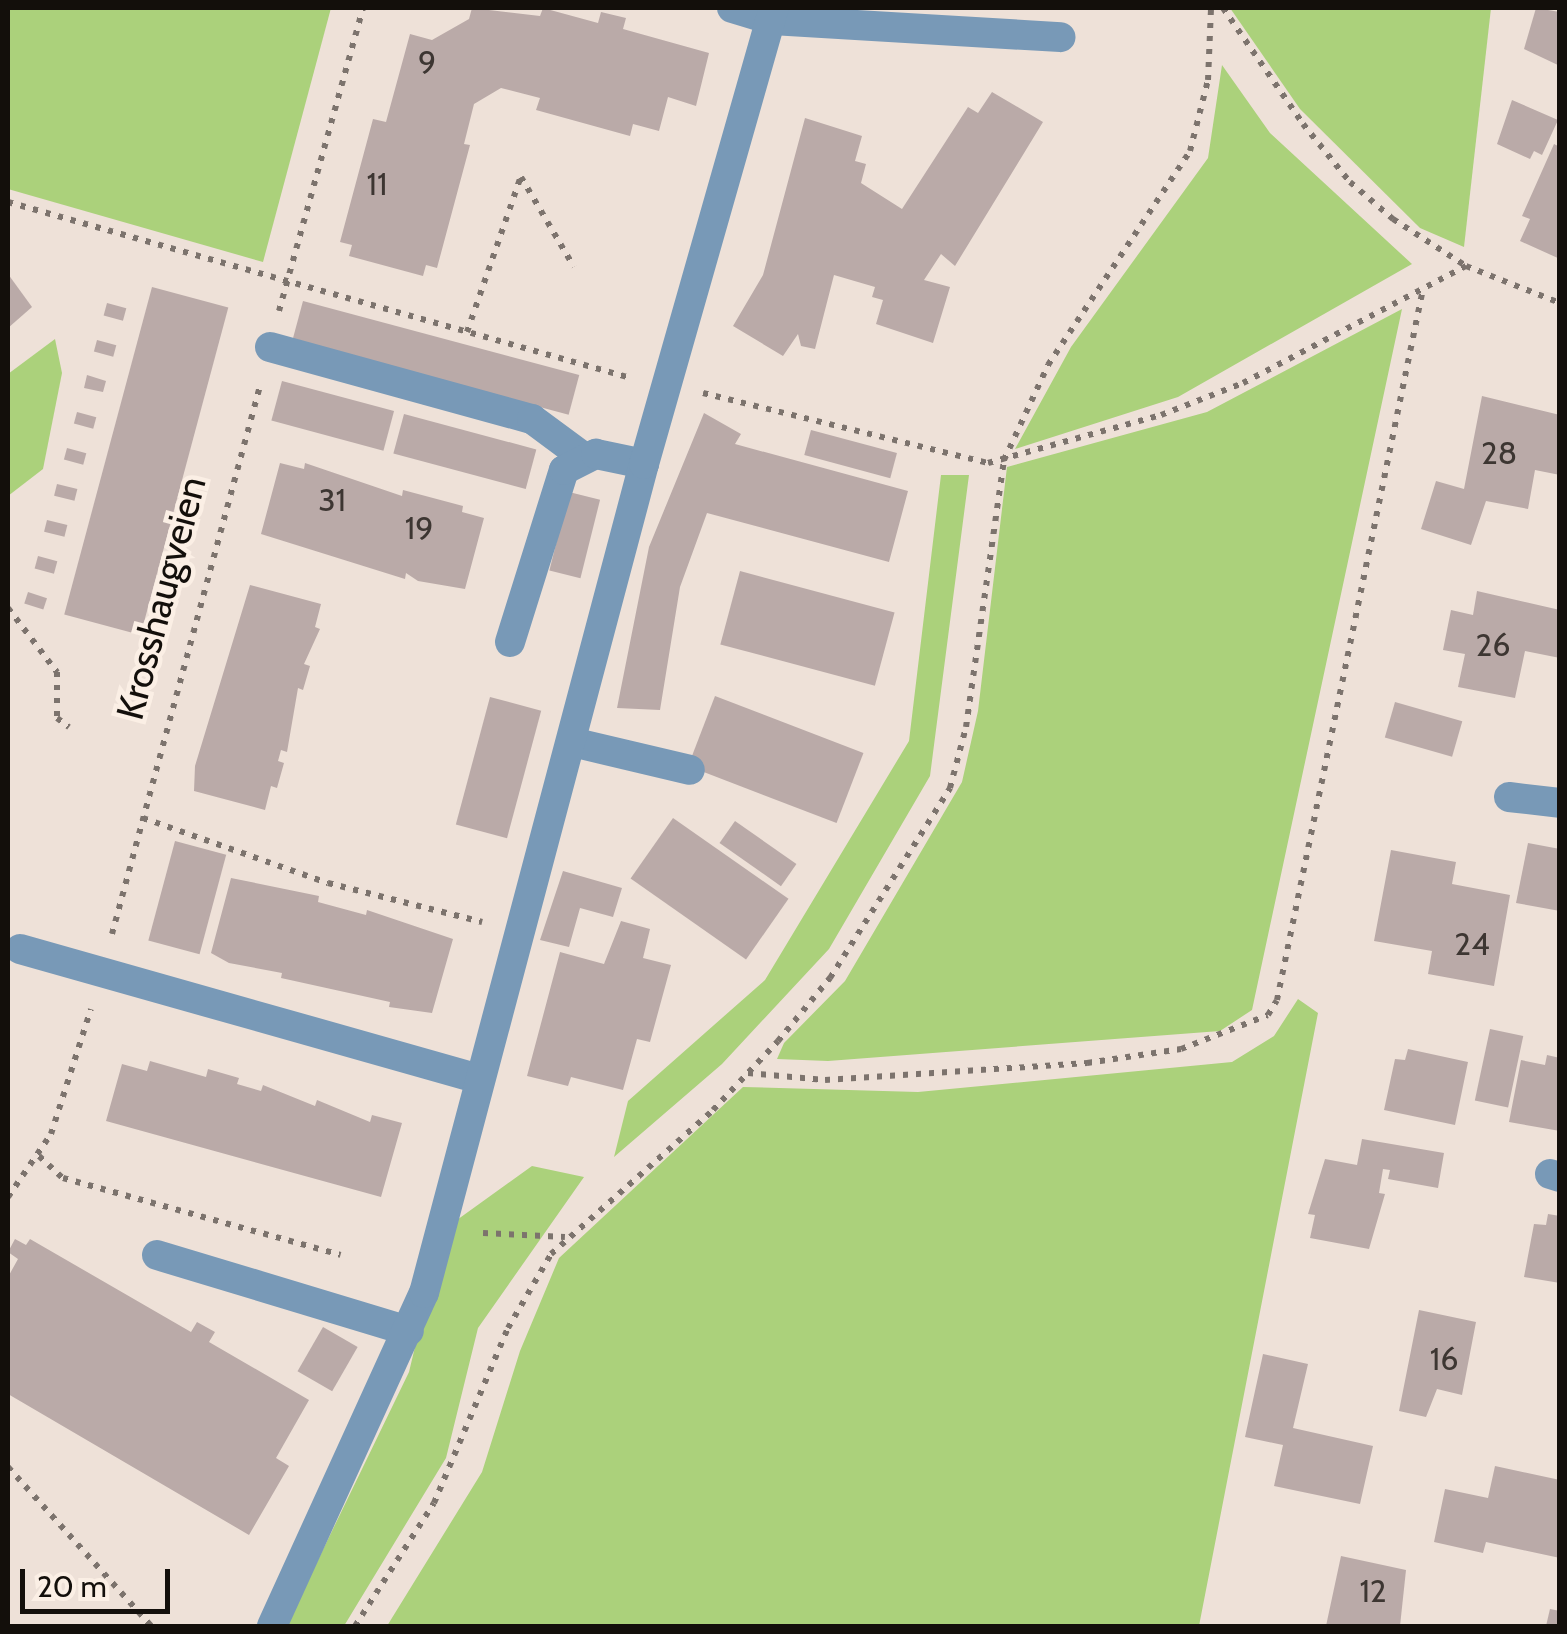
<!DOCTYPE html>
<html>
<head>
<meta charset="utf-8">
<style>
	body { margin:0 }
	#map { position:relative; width:1567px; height:1634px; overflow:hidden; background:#eee1d8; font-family:Cabin,sans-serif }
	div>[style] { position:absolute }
	.green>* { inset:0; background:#abd17b }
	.building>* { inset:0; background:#baaaa8; transform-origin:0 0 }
	.path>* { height:6px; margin-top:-3px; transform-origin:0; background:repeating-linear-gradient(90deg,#7c736d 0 5px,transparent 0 13px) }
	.minor>* { height:30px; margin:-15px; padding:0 15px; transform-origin:15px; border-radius:15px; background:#7899b7 }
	span { translate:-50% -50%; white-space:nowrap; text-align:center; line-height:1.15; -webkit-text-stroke:9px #fbefe5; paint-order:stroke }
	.number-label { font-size:32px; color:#3d3632 }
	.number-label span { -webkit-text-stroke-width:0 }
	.street-label { font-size:38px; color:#130f0b }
	.frame { position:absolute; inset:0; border:10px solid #130f0b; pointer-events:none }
	.scale { position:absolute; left:20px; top:1569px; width:150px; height:45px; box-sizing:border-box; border:5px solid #130f0b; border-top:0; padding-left:12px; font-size:30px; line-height:35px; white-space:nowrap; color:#130f0b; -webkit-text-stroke:8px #fbefe5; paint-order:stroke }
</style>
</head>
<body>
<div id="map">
	<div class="green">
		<div style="clip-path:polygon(8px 8px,331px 8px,263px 262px,8px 189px)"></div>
		<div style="clip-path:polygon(1230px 8px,1491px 8px,1464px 247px,1420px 228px,1300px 109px)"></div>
		<div style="clip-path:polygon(1222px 65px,1270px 133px,1412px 264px,1178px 397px,1015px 449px,1071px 347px,1208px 158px)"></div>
		<div style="clip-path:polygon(1402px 309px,1252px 1010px,1220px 1031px,828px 1061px,777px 1059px,784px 1043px,845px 981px,962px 782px,978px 711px,1007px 467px,1207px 412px)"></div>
		<div style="clip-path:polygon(55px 339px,62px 373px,43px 469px,8px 496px,8px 374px)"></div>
		<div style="clip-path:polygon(941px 475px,969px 475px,930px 776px,829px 949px,722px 1064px,614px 1157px,628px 1101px,765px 980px,909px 741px)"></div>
		<div style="clip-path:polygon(1298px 999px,1318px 1013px,1199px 1626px,387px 1626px,482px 1472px,520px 1351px,559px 1258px,743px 1087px,918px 1092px,1232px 1062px,1274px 1036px)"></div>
		<div style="clip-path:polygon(532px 1166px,584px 1177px,478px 1328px,446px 1458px,344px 1626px,286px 1626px,409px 1372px,443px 1230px)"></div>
	</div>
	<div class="building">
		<div style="clip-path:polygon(472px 8px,540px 16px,543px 8px,598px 23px,601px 12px,626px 18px,623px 29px,709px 53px,696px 106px,668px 97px,659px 131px,633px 124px,630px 136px,536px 110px,540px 98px,501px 88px,474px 104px,464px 144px,470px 145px,437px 268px,426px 265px,423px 276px,349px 256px,352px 245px,340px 242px,373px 119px,386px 122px,410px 34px,432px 40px,469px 19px)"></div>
		<div style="clip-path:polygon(1536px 8px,1560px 12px,1560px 66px,1524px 49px)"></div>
		<div style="clip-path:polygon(992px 92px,1043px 122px,955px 266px,941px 254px,924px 280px,950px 287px,933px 343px,876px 324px,883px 300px,872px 297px,875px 287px,834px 275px,815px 349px,801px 346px,798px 334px,783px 356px,733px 326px,763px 275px,805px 118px,862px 136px,855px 161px,866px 164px,861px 183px,902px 209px,968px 107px,978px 113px)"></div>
		<div style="clip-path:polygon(1512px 100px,1558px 120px,1542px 155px,1534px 151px,1530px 159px,1497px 144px)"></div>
		<div style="clip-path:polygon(1554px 144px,1560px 147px,1560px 259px,1520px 241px,1530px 219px,1522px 216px)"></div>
		<div style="clip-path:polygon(8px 274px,32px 307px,8px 328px)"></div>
		<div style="left:152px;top:287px;width:79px;height:339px;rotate:15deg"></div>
		<div style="left:303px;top:301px;width:286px;height:41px;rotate:15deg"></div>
		<div style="left:107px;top:303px;width:20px;height:13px;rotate:15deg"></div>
		<div style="left:97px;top:340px;width:20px;height:12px;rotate:15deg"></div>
		<div style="clip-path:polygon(87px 375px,106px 381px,103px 392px,84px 388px)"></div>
		<div style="left:282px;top:381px;width:116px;height:41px;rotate:15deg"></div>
		<div style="clip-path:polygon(1482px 396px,1560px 415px,1560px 475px,1535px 470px,1528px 509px,1486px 501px,1471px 545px,1421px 529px,1436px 481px,1464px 489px)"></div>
		<div style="left:77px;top:412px;width:20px;height:12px;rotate:15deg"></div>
		<div style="clip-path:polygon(704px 413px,741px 434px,735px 444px,908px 491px,889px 562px,707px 513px,680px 587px,660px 710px,617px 708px,649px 547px)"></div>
		<div style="left:404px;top:414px;width:137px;height:41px;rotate:15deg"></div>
		<div style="left:811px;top:430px;width:89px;height:26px;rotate:15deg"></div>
		<div style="left:67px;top:448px;width:20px;height:12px;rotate:15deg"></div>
		<div style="clip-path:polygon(280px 463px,304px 469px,305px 463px,402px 496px,403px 490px,463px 506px,462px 512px,484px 518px,465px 589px,418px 581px,406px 573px,405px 579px,261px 534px)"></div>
		<div style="left:57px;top:484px;width:21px;height:12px;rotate:14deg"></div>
		<div style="left:569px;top:492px;width:32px;height:81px;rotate:14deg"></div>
		<div style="left:47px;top:520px;width:21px;height:12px;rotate:14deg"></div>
		<div style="left:38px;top:556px;width:20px;height:13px;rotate:15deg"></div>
		<div style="left:740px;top:571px;width:160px;height:76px;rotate:15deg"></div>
		<div style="clip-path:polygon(250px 585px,321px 604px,315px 627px,320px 629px,304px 664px,310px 666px,303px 690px,298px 688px,287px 752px,281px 750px,278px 761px,284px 763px,277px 788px,271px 786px,265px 810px,194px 791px,195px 766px)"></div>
		<div style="clip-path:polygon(1477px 591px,1560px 610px,1560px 658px,1525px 651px,1515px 698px,1458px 687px,1465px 654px,1443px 650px,1451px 610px,1473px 615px)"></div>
		<div style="left:28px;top:592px;width:20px;height:12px;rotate:18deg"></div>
		<div style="left:715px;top:696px;width:159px;height:75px;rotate:21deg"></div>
		<div style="left:490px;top:697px;width:53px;height:132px;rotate:15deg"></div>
		<div style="left:1395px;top:702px;width:70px;height:37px;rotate:16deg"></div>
		<div style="left:673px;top:818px;width:141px;height:74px;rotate:35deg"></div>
		<div style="left:735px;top:821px;width:75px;height:27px;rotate:35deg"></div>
		<div style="left:175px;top:841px;width:53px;height:103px;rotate:15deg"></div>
		<div style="clip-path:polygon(1528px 843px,1560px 849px,1560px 911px,1516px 903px)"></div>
		<div style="clip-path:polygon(1391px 850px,1456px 862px,1452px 884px,1510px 895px,1494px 986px,1428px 974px,1432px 951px,1374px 941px)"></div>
		<div style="clip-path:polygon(563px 871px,622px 888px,613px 917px,580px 908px,569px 947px,540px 940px)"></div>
		<div style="clip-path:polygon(231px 878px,319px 896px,318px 902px,366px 915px,367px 910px,453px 939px,432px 1013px,389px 1007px,390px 1002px,281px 978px,282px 973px,229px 963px,211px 953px)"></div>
		<div style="clip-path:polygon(621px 921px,650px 929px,643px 958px,671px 965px,650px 1042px,637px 1039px,623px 1090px,571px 1077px,568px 1086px,527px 1076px,560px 952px,604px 964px)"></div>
		<div style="left:1490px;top:1029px;width:34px;height:73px;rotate:12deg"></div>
		<div style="clip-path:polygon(1408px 1049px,1468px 1062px,1455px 1125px,1384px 1110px,1395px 1059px,1405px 1060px)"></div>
		<div style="clip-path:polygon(1547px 1055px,1560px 1058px,1560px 1131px,1509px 1122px,1521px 1060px,1545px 1065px)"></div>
		<div style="clip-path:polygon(150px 1061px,206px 1077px,208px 1069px,239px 1078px,237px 1084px,261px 1091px,263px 1085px,315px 1106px,317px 1100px,370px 1122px,372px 1115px,402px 1123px,381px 1197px,106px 1121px,122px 1064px,147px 1071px)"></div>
		<div style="clip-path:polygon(1362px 1139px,1444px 1153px,1438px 1188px,1388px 1179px,1390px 1170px,1383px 1169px,1379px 1193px,1385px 1194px,1369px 1249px,1310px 1238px,1315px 1215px,1308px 1214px,1325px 1159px,1357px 1165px)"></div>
		<div style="clip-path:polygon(1548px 1214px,1560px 1216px,1560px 1283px,1524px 1277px,1534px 1224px,1546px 1225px)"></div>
		<div style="clip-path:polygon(15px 1239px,26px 1245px,30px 1239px,191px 1332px,197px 1322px,215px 1332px,209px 1342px,309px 1400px,276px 1458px,289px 1466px,249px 1535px,8px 1394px,8px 1277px,18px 1259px,8px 1252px)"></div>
		<div style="clip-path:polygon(1419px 1310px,1476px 1322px,1462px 1395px,1437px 1389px,1426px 1417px,1399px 1411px)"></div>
		<div style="left:323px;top:1327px;width:40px;height:51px;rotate:30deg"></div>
		<div style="clip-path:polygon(1263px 1354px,1308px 1364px,1293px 1428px,1373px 1446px,1360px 1504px,1274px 1486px,1283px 1445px,1245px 1437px)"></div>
		<div style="clip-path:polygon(1495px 1466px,1560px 1480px,1560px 1558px,1486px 1542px,1483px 1553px,1434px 1542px,1445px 1489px,1488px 1498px)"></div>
		<div style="clip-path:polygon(1341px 1556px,1406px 1570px,1400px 1626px,1326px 1626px)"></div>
		<div style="clip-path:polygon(1550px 1609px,1560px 1611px,1560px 1626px,1546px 1626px)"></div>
	</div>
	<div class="path">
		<div style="left:1223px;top:8px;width:141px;rotate:55.4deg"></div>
		<div style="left:1303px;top:124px;width:75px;rotate:51deg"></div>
		<div style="left:1350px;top:182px;width:57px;rotate:40.7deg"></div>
		<div style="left:1393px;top:219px;width:87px;rotate:32.8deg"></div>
		<div style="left:1466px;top:266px;width:101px;rotate:21.5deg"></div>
		<div style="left:521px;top:177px;width:104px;rotate:59.5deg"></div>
		<div style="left:8px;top:202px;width:643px;rotate:15.79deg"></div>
		<div style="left:279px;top:311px;width:314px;rotate:-74.5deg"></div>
		<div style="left:467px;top:332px;width:165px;rotate:-70.9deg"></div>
		<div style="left:703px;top:393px;width:293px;rotate:13.8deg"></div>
		<div style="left:988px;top:463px;width:180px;rotate:-15.5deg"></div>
		<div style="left:1161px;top:415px;width:88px;rotate:-21.3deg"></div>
		<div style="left:1243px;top:383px;width:252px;rotate:-27.7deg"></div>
		<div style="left:8px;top:608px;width:81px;rotate:52.6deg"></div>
		<div style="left:57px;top:672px;width:46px;rotate:90deg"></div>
		<div style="left:57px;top:718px;width:15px;rotate:37deg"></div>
		<div style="left:143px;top:818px;width:196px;rotate:19.4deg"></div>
		<div style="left:328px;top:883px;width:159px;rotate:14.2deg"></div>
		<div style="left:112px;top:934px;width:568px;rotate:-74.89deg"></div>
		<div style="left:748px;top:1073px;width:77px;rotate:5.2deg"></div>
		<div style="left:825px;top:1080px;width:263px;rotate:-3.7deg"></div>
		<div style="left:1087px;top:1063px;width:95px;rotate:-8.5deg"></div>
		<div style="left:1181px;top:1049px;width:93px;rotate:-21.3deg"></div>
		<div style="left:1268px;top:1015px;width:17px;rotate:-59deg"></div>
		<div style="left:1277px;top:1000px;width:726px;rotate:-78.4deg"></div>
		<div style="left:39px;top:1156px;width:33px;rotate:43deg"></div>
		<div style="left:63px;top:1178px;width:288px;rotate:15.5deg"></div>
		<div style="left:8px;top:1197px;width:76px;rotate:-55.7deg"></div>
		<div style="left:51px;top:1134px;width:131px;rotate:-72.3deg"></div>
		<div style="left:483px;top:1233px;width:82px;rotate:2.8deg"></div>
		<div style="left:8px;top:1467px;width:214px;rotate:48deg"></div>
		<div style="left:355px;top:1626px;width:146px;rotate:-57.3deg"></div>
		<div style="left:434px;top:1503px;width:190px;rotate:-67.1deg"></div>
		<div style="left:508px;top:1328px;width:86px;rotate:-59.8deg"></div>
		<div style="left:551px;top:1254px;width:217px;rotate:-41.6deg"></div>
		<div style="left:713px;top:1110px;width:95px;rotate:-46.7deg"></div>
		<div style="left:778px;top:1041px;width:82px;rotate:-50.5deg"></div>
		<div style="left:830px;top:978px;width:225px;rotate:-57.7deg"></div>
		<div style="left:950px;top:788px;width:63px;rotate:-75.3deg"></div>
		<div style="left:966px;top:727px;width:270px;rotate:-81.9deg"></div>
		<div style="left:1004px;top:460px;width:105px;rotate:-65.1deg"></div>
		<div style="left:1048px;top:365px;width:257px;rotate:-56.4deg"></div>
		<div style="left:1190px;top:151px;width:73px;rotate:-75.8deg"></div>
		<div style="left:1208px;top:80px;width:72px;rotate:-87.6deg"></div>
	</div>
	<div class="minor">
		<div style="left:732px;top:8px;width:42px;rotate:16.7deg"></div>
		<div style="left:772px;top:20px;width:289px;rotate:3.4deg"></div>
		<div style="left:270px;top:347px;width:272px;rotate:15.4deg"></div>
		<div style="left:532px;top:419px;width:62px;rotate:36.5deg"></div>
		<div style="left:510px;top:642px;width:180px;rotate:-72.6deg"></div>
		<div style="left:564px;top:470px;width:36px;rotate:-27deg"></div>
		<div style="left:596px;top:454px;width:49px;rotate:11.8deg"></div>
		<div style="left:572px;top:742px;width:121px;rotate:13.3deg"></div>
		<div style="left:1509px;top:797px;width:51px;rotate:6.7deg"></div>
		<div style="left:20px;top:949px;width:475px;rotate:15.8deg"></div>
		<div style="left:1550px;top:1174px;width:10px;rotate:17deg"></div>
		<div style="left:157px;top:1255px;width:263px;rotate:16.8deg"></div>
		<div style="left:272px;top:1626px;width:366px;rotate:-65.5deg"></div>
		<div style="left:424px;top:1293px;width:858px;rotate:-75.14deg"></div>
		<div style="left:644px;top:464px;width:474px;rotate:-74.1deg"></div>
	</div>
	<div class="number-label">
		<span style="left:427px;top:62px">9</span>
		<span style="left:377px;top:184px">11</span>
		<span style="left:1499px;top:453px">28</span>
		<span style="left:332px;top:500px">31</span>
		<span style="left:419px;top:528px">19</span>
		<span style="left:1493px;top:645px">26</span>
		<span style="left:1472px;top:944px">24</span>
		<span style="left:1444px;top:1359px">16</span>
		<span style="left:1373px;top:1591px">12</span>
	</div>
	<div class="street-label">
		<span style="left:161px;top:598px;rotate:-75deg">Krosshaugveien</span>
	</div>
	<div class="frame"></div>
	<div class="scale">20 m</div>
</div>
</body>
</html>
